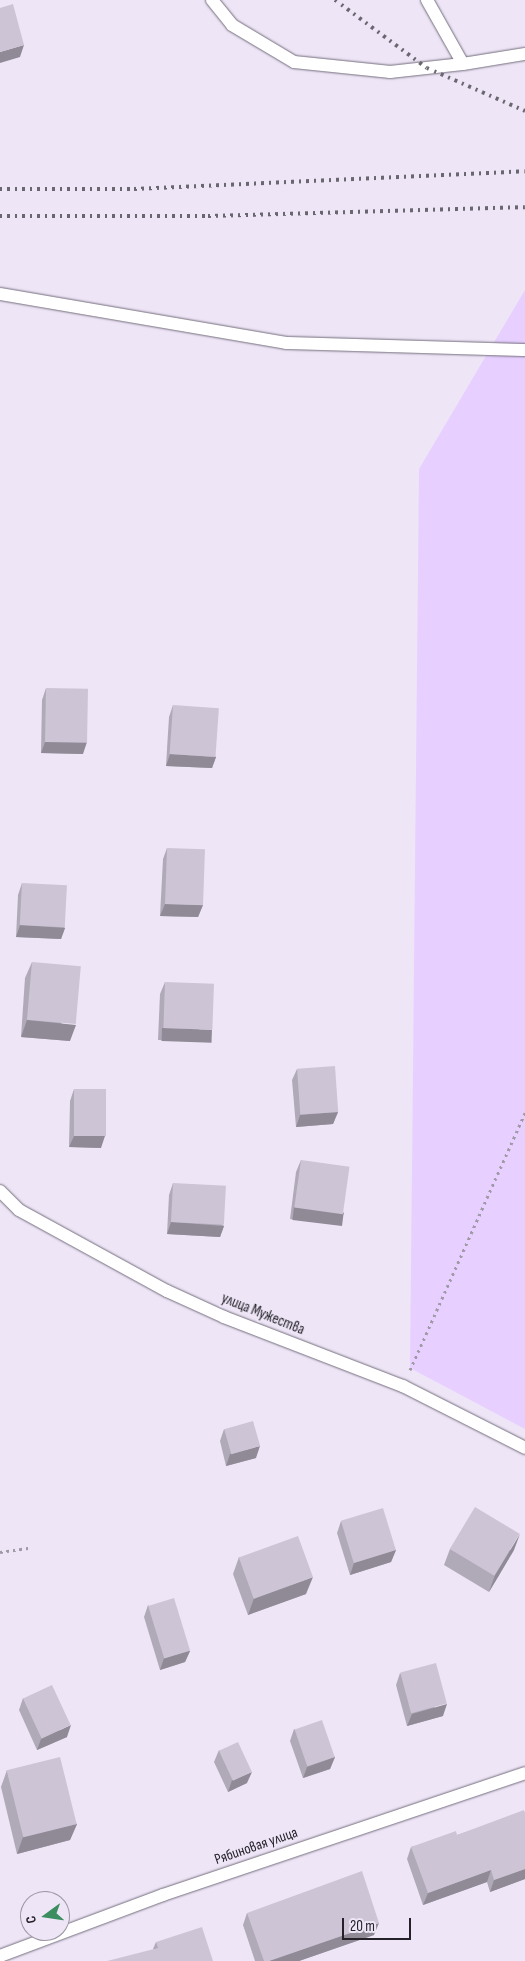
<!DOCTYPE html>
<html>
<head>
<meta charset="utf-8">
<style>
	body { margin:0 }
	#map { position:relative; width:525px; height:1961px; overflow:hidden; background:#eee6f7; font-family:"Sofia Sans Condensed",sans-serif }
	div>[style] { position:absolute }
	.green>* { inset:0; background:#e7d0ff }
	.path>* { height:3px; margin-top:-1.5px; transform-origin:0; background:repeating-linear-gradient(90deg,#a09aa7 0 2.5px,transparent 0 6.5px) }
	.roads { filter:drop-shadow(0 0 1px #746d7c) drop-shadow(0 0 1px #746d7c) }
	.service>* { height:12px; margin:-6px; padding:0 6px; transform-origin:6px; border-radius:6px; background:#fff }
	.rail>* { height:4px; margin-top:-2px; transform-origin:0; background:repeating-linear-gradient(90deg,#6a6670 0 2.5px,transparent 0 7.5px) }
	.wall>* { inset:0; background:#b0a9b8 }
	.shaded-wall>* { inset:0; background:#908a96; transform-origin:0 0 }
	.building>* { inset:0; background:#cdc5d6; transform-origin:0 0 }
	span { translate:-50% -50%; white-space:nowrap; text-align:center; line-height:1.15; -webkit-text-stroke:4px #eee6f7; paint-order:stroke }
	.street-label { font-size:15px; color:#242128 }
	.north { position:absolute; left:20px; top:1891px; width:50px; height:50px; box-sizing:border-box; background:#eee6f7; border:1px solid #9d97a4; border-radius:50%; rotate:256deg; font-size:14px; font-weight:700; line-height:20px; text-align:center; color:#242128 }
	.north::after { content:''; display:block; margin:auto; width:18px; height:22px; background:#3c8e60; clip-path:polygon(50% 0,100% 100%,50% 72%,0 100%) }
	.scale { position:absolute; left:342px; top:1918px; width:69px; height:22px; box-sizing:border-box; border:2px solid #242128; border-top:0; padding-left:6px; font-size:15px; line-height:18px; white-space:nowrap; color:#242128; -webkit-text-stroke:4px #eee6f7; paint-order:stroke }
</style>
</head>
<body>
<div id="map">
	<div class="green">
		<div style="clip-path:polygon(525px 290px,525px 1429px,410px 1368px,419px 469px)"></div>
	</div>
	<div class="path">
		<div style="left:410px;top:1370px;width:282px;rotate:-65.9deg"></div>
		<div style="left:0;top:1552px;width:30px;rotate:-8deg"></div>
	</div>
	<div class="roads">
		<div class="service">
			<div style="left:212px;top:0;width:32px;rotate:51deg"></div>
			<div style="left:232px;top:25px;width:72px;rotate:30.8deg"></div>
			<div style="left:294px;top:62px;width:97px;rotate:5.9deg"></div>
			<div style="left:390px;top:72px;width:73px;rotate:-6.3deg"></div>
			<div style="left:427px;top:0;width:73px;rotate:60.6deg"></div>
			<div style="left:463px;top:64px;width:63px;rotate:-9.2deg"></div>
			<div style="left:0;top:294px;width:290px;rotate:9.7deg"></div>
			<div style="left:286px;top:343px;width:239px;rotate:1.7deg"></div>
			<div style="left:0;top:1191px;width:27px;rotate:45deg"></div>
			<div style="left:19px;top:1210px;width:169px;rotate:28.7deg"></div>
			<div style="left:167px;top:1291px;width:63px;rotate:24.5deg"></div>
			<div style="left:224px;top:1317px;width:192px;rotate:21.1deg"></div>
			<div style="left:403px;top:1386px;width:137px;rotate:26.9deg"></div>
			<div style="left:0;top:1956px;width:174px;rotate:-20.5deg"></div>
			<div style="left:163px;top:1895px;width:382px;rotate:-18.6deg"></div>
		</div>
	</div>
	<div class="rail">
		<div style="left:335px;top:0;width:114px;rotate:36.5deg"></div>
		<div style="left:427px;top:68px;width:107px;rotate:23.7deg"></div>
		<div style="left:0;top:189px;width:134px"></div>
		<div style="left:134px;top:189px;width:391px;rotate:-2.6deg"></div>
		<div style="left:0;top:216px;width:208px"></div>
		<div style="left:208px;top:216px;width:317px;rotate:-1.6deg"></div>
	</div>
	<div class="wall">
		<div style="clip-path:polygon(46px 688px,83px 754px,41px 753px,42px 700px)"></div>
		<div style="clip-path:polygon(173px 705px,216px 757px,212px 768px,166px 766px,169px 717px)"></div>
		<div style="clip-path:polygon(167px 848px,203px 905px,198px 917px,160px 916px,163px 859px)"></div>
		<div style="clip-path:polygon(22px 883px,65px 928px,61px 939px,16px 937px,18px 895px)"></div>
		<div style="clip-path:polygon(32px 962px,70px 1041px,21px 1037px,25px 978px)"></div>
		<div style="clip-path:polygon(165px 982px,208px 1042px,158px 1040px,160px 994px)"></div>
		<div style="clip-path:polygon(297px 1069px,338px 1112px,333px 1124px,296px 1127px,292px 1080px)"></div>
		<div style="clip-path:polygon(74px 1089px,101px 1148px,69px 1147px,70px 1101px)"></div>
		<div style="clip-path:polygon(301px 1160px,344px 1213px,339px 1225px,290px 1219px,296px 1172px)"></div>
		<div style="clip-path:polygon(173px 1183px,224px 1226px,220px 1237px,167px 1234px,169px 1195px)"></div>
		<div style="clip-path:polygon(224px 1429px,256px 1458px,226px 1466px,220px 1441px)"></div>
		<div style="clip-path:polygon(341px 1521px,396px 1550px,391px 1562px,350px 1575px,337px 1533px)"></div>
		<div style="clip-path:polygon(450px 1549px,514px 1550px,489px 1592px,444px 1565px)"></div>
		<div style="clip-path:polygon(239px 1557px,306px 1594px,248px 1615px,233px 1574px)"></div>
		<div style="clip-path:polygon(148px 1605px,190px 1651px,185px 1662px,160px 1670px,144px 1617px)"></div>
		<div style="clip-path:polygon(400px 1673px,443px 1716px,407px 1726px,396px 1685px)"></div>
		<div style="clip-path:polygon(23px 1698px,67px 1737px,37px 1750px,19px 1710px)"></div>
		<div style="clip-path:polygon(294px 1729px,335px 1757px,330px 1769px,303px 1778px,290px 1741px)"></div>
		<div style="clip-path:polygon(219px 1750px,247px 1783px,228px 1792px,214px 1762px)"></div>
		<div style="clip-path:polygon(7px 1770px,77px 1824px,70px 1840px,17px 1854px,1px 1787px)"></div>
		<div style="clip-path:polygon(525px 1813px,525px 1879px,490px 1892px,487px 1882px,423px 1905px,407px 1859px,411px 1847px,457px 1835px)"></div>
		<div style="clip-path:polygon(247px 1913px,374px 1935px,299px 1961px,255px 1961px,243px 1925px)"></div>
		<div style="clip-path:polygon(156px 1942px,213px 1961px,153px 1949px)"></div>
	</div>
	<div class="shaded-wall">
		<div style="clip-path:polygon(24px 45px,20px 57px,0 63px,0 52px)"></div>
		<div style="clip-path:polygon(45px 742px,87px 742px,83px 754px,41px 753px)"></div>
		<div style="clip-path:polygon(170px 754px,216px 757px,212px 768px,166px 766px)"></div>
		<div style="clip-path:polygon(165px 904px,203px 905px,198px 917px,160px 916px)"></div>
		<div style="clip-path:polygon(20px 925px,65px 928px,61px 939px,16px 937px)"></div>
		<div style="clip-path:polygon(27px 1020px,76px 1025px,70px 1041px,21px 1037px)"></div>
		<div style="left:162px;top:1028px;width:50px;height:13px;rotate:2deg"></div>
		<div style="clip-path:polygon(338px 1112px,333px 1124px,296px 1127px,300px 1115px)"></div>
		<div style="clip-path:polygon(74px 1136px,105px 1136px,101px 1148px,69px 1147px)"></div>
		<div style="left:294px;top:1207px;width:50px;height:13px;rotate:7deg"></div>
		<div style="clip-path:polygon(171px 1222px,224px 1226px,220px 1237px,167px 1234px)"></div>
		<div style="clip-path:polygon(260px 1446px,256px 1458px,226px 1466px,230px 1454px)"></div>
		<div style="clip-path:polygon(520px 1534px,514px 1550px,489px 1592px,495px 1575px)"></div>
		<div style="clip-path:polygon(396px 1550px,391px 1562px,350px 1575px,354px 1563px)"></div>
		<div style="clip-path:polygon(313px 1577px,306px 1594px,248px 1615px,254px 1598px)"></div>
		<div style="clip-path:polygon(190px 1651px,185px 1662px,160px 1670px,164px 1658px)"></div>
		<div style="clip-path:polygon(447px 1704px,443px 1716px,407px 1726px,412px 1714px)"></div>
		<div style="clip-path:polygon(71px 1725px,67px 1737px,37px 1750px,41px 1739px)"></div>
		<div style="clip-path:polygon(335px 1757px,330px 1769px,303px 1778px,307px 1767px)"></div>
		<div style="clip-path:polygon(252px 1772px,247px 1783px,228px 1792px,232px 1780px)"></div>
		<div style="clip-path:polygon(77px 1824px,70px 1840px,17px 1854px,23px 1837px)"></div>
		<div style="clip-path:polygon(525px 1869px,525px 1879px,490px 1892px,494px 1880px)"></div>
		<div style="clip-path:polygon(491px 1870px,487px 1882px,423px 1905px,428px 1893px)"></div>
		<div style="clip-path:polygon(379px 1923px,374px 1935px,299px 1961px,269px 1961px)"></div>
	</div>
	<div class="building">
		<div style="clip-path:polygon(13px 4px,24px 45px,0 52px,0 8px)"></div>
		<div style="left:46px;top:688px;width:42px;height:54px;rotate:1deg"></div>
		<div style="left:173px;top:705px;width:46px;height:49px;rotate:4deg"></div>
		<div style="left:167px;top:848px;width:38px;height:56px;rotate:2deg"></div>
		<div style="left:22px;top:883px;width:45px;height:42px;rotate:3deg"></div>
		<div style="left:32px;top:962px;width:49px;height:58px;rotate:5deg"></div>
		<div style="left:165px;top:982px;width:49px;height:46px;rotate:2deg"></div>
		<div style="left:335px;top:1066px;width:46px;height:38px;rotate:86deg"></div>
		<div style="left:74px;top:1089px;width:32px;height:47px"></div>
		<div style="left:301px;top:1160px;width:49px;height:48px;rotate:8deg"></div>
		<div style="left:173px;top:1183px;width:53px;height:39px;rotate:3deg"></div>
		<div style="left:253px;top:1421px;width:26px;height:30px;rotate:74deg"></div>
		<div style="left:475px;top:1507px;width:52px;height:49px;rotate:31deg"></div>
		<div style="left:383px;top:1508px;width:44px;height:44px;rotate:73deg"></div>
		<div style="left:298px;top:1536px;width:44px;height:63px;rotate:70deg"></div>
		<div style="left:174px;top:1598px;width:55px;height:27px;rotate:73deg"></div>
		<div style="left:436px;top:1663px;width:42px;height:37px;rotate:75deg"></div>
		<div style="left:52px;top:1685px;width:44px;height:32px;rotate:65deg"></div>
		<div style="left:322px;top:1720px;width:39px;height:29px;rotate:71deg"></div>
		<div style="left:238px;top:1742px;width:33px;height:21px;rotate:65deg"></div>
		<div style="left:60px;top:1757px;width:69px;height:55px;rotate:76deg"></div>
		<div style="clip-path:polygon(524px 1810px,525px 1813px,525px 1869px,494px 1880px,491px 1870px,428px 1893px,411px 1847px,456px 1831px,457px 1835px)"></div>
		<div style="clip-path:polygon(362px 1871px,379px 1923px,269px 1961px,264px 1961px,247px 1913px)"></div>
		<div style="clip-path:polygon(202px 1927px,213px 1961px,107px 1961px,158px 1948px,156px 1942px)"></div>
	</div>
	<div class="street-label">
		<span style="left:263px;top:1314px;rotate:22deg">улица Мужества</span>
		<span style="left:256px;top:1846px;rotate:-19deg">Рябиновая улица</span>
	</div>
	<div class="north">С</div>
	<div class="scale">20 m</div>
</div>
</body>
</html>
